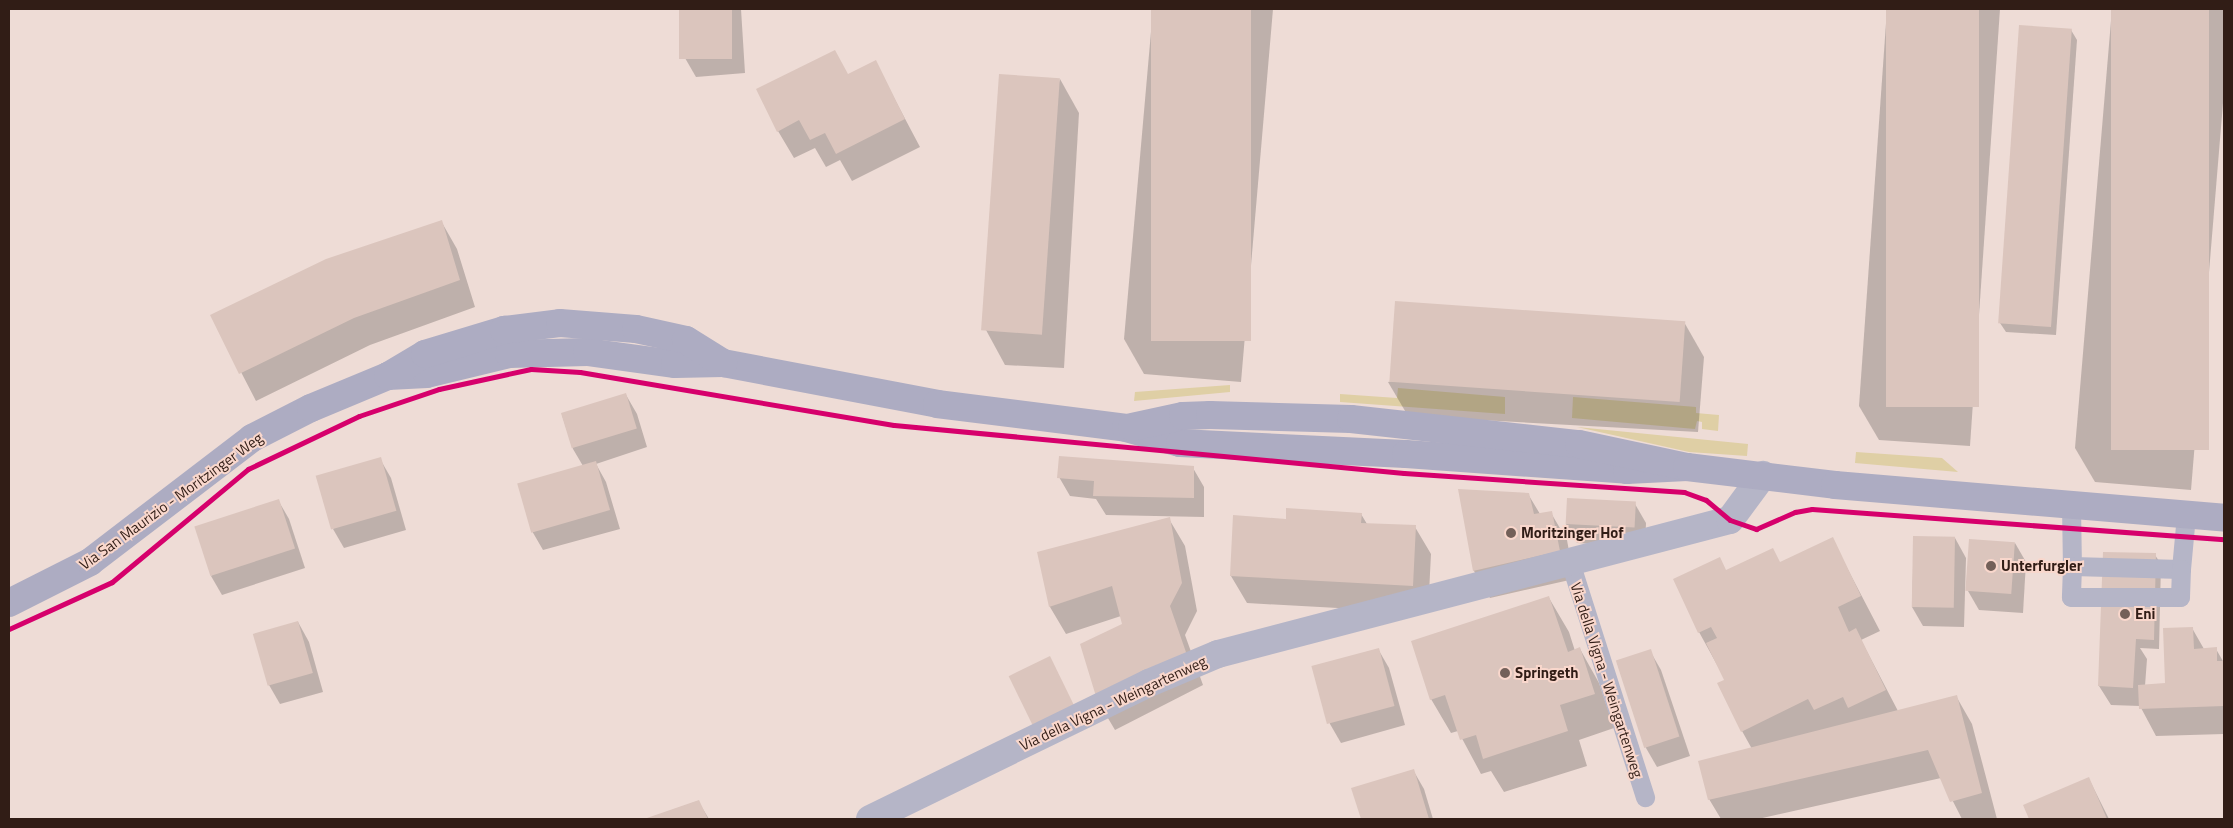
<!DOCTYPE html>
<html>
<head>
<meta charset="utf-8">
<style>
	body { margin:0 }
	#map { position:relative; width:2233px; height:828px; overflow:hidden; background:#eedcd6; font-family:"Titillium Web",sans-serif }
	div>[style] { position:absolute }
	.green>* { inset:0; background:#dfcfa5 }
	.shadow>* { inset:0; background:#0003 }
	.building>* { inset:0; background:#dbc5bd; transform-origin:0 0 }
	.service>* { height:19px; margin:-9.5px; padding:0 9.5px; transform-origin:9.5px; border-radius:9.5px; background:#b5b5c7 }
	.minor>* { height:28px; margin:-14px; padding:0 14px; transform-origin:14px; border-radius:14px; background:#b5b5c7 }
	.secondary>* { height:28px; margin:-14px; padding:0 14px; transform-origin:14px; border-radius:14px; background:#adacc2 }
	.cycleway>* { height:5px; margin:-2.5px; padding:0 2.5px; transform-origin:2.5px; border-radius:2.5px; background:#d6006c }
	.dots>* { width:14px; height:14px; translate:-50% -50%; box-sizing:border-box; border:2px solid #f9d7cc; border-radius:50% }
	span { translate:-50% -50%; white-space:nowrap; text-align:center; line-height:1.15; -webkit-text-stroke:4px #f9d7cc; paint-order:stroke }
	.street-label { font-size:15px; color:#311d16 }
	.poi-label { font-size:15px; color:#311d16; font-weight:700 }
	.left { translate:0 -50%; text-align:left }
	.frame { position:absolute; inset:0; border:10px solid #311d16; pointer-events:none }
</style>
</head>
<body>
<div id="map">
	<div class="green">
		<div style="clip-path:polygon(1230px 385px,1230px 392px,1134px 401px,1135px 392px)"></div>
		<div style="clip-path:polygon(1398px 388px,1505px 397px,1505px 414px,1340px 402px,1340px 394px,1397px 398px)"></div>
		<div style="clip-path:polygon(1573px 397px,1696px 407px,1696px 413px,1719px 415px,1718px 431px,1702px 429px,1702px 422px,1697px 421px,1695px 429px,1572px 418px)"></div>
		<div style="clip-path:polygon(1577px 427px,1748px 444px,1747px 456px,1689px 452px)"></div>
		<div style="clip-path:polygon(1856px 452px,1942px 458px,1958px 472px,1855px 463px)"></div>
	</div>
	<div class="shadow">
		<div style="clip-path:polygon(680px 9px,741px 9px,745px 73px,696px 77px,685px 58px)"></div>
		<div style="clip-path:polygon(1153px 9px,1273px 9px,1241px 382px,1144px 374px,1124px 339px)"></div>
		<div style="clip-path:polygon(1887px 9px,2000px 9px,1970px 446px,1879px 440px,1859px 406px)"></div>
		<div style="clip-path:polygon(2112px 9px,2224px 9px,2224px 91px,2191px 490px,2095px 482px,2075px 448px)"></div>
		<div style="clip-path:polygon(2071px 30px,2077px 40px,2056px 335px,2006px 332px,2000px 323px)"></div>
		<div style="clip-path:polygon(875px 62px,920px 147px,852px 181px,840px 160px,826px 167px,815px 148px,794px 158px,778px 131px,848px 75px)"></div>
		<div style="clip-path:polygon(1060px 79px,1079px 113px,1064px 368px,1005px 365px,986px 330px)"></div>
		<div style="clip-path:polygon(441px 221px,457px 249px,475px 307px,370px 345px,256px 401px,212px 316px)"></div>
		<div style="clip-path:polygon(1684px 322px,1704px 357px,1698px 432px,1408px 416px,1388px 382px)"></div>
		<div style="clip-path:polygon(626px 395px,637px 414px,647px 447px,596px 464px,606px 482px,620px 529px,543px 550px,532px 531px,583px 466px,573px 449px,562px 415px)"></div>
		<div style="clip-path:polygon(380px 459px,391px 478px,406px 530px,344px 548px,333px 529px)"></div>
		<div style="clip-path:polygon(1193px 468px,1204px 487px,1204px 517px,1106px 515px,1096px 499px,1070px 496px,1059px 477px)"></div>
		<div style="clip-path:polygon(1460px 491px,1528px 494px,1540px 514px,1551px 513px,1567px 540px,1574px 579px,1490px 598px,1474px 571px)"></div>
		<div style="clip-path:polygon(278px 500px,289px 519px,305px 568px,222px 595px,211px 576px)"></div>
		<div style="clip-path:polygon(1635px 504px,1646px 523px,1645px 547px,1577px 543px,1566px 524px)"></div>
		<div style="clip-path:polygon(1361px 514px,1367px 524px,1415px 527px,1431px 554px,1428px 613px,1247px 603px,1231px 576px,1287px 520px)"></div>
		<div style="clip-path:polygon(1169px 519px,1185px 546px,1197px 611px,1185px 635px,1203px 685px,1115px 730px,1099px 703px,1124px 625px,1121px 616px,1066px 634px,1050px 607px,1039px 553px)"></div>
		<div style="clip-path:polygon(1914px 537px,1955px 538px,1966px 558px,1964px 627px,1923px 626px,1912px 607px)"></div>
		<div style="clip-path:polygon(1832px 539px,1880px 631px,1861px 640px,1898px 711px,1956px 696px,1972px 724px,1997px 819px,1962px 819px,1941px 778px,1758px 819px,1721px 819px,1709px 799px,1752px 749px,1742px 731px,1726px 681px,1699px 632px,1726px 572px,1780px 563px)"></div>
		<div style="clip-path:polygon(2015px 543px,2026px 562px,2023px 613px,1979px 610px,1968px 591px)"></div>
		<div style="clip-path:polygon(2155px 555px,2161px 564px,2159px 649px,2140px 648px,2147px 659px,2145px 686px,2166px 685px,2192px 628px,2204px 649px,2216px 649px,2224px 663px,2224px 734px,2156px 736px,2140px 706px,2111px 705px,2099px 686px)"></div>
		<div style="clip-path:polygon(1549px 598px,1569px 632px,1575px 651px,1580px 649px,1599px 683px,1614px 728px,1579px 740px,1587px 766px,1504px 792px,1491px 771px,1481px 774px,1458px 731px,1451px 733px,1431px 699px)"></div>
		<div style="clip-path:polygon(298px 622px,309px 642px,323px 692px,280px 704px,269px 685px)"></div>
		<div style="clip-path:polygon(1378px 649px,1389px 668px,1405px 725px,1341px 743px,1330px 724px,1314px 667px)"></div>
		<div style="clip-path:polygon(1650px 651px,1661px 670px,1690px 756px,1657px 767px,1646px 748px,1617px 662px)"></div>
		<div style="clip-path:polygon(1413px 770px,1424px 789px,1433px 819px,1362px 819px,1353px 789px)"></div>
		<div style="clip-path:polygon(2089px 779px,2109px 819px,2030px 819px,2024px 806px)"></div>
		<div style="clip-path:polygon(698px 801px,709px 819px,647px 819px)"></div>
	</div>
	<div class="building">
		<div style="left:679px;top:9px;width:53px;height:50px"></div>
		<div style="left:1151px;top:9px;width:100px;height:332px"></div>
		<div style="left:1886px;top:9px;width:93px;height:398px"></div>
		<div style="left:2111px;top:9px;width:98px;height:441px"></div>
		<div style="left:2019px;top:25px;width:53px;height:299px;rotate:4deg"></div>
		<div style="clip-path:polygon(835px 50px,848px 74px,876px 60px,905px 119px,836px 154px,825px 133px,810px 140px,799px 120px,777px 132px,756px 89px)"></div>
		<div style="left:999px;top:74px;width:61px;height:257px;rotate:4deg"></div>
		<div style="clip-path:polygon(442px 220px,460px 280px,354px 318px,239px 374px,210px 315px,326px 259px)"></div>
		<div style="left:1395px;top:301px;width:291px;height:81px;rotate:4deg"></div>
		<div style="left:626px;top:393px;width:37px;height:68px;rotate:73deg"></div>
		<div style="clip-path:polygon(1059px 456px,1194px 466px,1194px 498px,1093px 496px,1094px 481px,1057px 478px)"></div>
		<div style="left:381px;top:457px;width:56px;height:68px;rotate:74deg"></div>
		<div style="left:596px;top:461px;width:51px;height:82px;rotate:74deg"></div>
		<div style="clip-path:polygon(1458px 489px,1529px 493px,1534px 514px,1552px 511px,1560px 551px,1473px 571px)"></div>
		<div style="left:1567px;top:498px;width:69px;height:26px;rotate:3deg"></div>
		<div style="left:279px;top:499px;width:52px;height:89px;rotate:72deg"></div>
		<div style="clip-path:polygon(1286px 508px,1362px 513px,1361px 523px,1416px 525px,1413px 586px,1230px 576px,1233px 515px,1286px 519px)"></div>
		<div style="clip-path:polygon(1170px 517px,1182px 583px,1170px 606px,1188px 658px,1098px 703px,1080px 644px,1122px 624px,1112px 586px,1049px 607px,1037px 552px)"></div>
		<div style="left:1913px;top:536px;width:42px;height:71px;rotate:1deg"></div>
		<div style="clip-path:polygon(1833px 537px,1861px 596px,1838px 607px,1849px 632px,1856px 628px,1886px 690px,1848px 708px,1843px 697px,1814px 710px,1808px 699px,1741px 732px,1717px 683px,1724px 680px,1706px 643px,1717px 638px,1711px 627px,1698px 633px,1673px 579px,1720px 557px,1726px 570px,1773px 548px,1780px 562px)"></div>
		<div style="left:1969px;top:539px;width:46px;height:52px;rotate:4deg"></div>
		<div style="clip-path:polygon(2103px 552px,2156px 553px,2154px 640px,2136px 639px,2133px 688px,2098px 686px)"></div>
		<div style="clip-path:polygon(1549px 596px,1568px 652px,1580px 647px,1595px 694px,1560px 705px,1568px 731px,1483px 759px,1476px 735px,1460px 740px,1445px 695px,1430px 700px,1411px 641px)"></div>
		<div style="left:298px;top:621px;width:54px;height:47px;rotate:74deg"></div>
		<div style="clip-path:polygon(2193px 627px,2194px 649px,2217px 647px,2217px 661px,2224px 661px,2224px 706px,2139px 709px,2138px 685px,2165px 683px,2163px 628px)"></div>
		<div style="left:1379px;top:648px;width:60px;height:70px;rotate:75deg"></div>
		<div style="left:1651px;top:649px;width:92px;height:37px;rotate:72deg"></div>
		<div style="left:1050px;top:656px;width:55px;height:46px;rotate:64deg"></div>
		<div style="clip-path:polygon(1957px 695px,1982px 793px,1950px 802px,1928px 750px,1708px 800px,1698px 761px)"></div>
		<div style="clip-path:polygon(1414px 769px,1429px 819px,1361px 819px,1351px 788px)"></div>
		<div style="clip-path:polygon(2089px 777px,2107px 819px,2029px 819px,2023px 805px)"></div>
		<div style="clip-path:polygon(699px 800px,708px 819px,644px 819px)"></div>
	</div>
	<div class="service">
		<div style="left:2071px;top:505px;width:61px;rotate:89.1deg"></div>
		<div style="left:2072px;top:566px;width:109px;rotate:1.6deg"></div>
		<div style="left:2181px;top:569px;width:54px;rotate:-84.7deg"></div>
		<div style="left:1570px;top:562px;width:247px;rotate:72.3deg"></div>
		<div style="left:2072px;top:566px;width:31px;rotate:92deg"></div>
		<div style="left:2071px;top:597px;width:109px"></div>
		<div style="left:2180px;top:597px;width:28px;rotate:-88deg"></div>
	</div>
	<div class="minor">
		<div style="left:870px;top:819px;width:310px;rotate:-26deg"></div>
		<div style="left:1149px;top:683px;width:75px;rotate:-22.8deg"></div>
		<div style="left:1218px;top:654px;width:529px;rotate:-14.67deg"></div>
		<div style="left:1730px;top:520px;width:56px;rotate:-53.7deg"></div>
	</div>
	<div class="secondary">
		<div style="left:388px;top:376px;width:39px;rotate:-3deg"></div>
		<div style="left:427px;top:374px;width:84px;rotate:-13.7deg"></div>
		<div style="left:509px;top:354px;width:78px;rotate:-1.5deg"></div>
		<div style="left:587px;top:352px;width:89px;rotate:7.8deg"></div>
		<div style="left:675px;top:364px;width:48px;rotate:-1.2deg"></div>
		<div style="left:723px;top:363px;width:218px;rotate:10.8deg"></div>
		<div style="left:937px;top:404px;width:191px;rotate:7.2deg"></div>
		<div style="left:1126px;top:428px;width:56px;rotate:15.5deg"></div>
		<div style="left:1180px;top:443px;width:226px;rotate:2.8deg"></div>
		<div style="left:1406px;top:454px;width:222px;rotate:4.1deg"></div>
		<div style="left:1627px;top:470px;width:60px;rotate:-2.9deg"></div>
		<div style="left:1132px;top:427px;width:52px;rotate:-12.2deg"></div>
		<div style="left:1183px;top:416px;width:27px;rotate:-2deg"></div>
		<div style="left:1210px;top:415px;width:141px;rotate:1.6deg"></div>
		<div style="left:1351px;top:419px;width:229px;rotate:6.3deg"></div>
		<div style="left:1579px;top:444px;width:110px;rotate:12deg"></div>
		<div style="left:1687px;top:467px;width:149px;rotate:6.9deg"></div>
		<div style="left:1835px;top:485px;width:390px;rotate:4.8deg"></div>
		<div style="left:9px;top:603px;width:91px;rotate:-26.8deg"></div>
		<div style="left:90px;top:562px;width:204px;rotate:-37.4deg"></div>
		<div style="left:252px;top:438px;width:66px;rotate:-27deg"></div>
		<div style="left:311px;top:408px;width:83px;rotate:-22.6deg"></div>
		<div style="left:388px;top:376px;width:43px;rotate:-30.7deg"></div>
		<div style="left:425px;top:354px;width:83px;rotate:-16.9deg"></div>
		<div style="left:504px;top:330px;width:56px;rotate:-7.1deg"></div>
		<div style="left:560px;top:323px;width:76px;rotate:4.5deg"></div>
		<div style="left:636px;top:329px;width:51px;rotate:12.4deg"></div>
		<div style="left:686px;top:340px;width:44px;rotate:31.9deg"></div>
	</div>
	<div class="cycleway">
		<div style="left:9px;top:629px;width:113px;rotate:-24.5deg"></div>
		<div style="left:112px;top:582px;width:177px;rotate:-39.7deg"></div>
		<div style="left:248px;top:469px;width:123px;rotate:-25.5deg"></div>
		<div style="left:359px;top:416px;width:84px;rotate:-18.6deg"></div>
		<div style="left:439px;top:389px;width:94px;rotate:-12.3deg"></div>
		<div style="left:531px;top:369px;width:49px;rotate:3.5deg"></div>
		<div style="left:580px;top:372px;width:318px;rotate:9.6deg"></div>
		<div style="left:894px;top:425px;width:512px;rotate:5.38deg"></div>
		<div style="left:1404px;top:473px;width:281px;rotate:3.9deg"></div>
		<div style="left:1684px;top:492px;width:23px;rotate:20deg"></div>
		<div style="left:1706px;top:500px;width:31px;rotate:40deg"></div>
		<div style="left:1730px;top:520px;width:28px;rotate:19deg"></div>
		<div style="left:1756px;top:529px;width:43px;rotate:-23.6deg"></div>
		<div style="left:1795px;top:512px;width:17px;rotate:-10deg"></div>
		<div style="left:1812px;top:509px;width:413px;rotate:4.2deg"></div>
	</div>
	<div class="dots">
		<div style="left:1511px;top:533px;background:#736059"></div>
		<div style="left:1991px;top:566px;background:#736059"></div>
		<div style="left:2125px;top:614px;background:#736059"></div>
		<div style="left:1505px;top:673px;background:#736059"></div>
	</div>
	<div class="street-label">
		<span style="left:171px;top:501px;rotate:-36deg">Via San Maurizio - Moritzinger Weg</span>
		<span style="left:1607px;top:680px;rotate:72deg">Via della Vigna - Weingartenweg</span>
		<span style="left:1113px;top:703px;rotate:-25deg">Via della Vigna - Weingartenweg</span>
	</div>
	<div class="poi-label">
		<span class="left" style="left:1521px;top:533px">Moritzinger Hof</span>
		<span class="left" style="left:2001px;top:566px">Unterfurgler</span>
		<span class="left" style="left:2135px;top:614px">Eni</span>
		<span class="left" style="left:1515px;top:673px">Springeth</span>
	</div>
	<div class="frame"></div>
</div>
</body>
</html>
